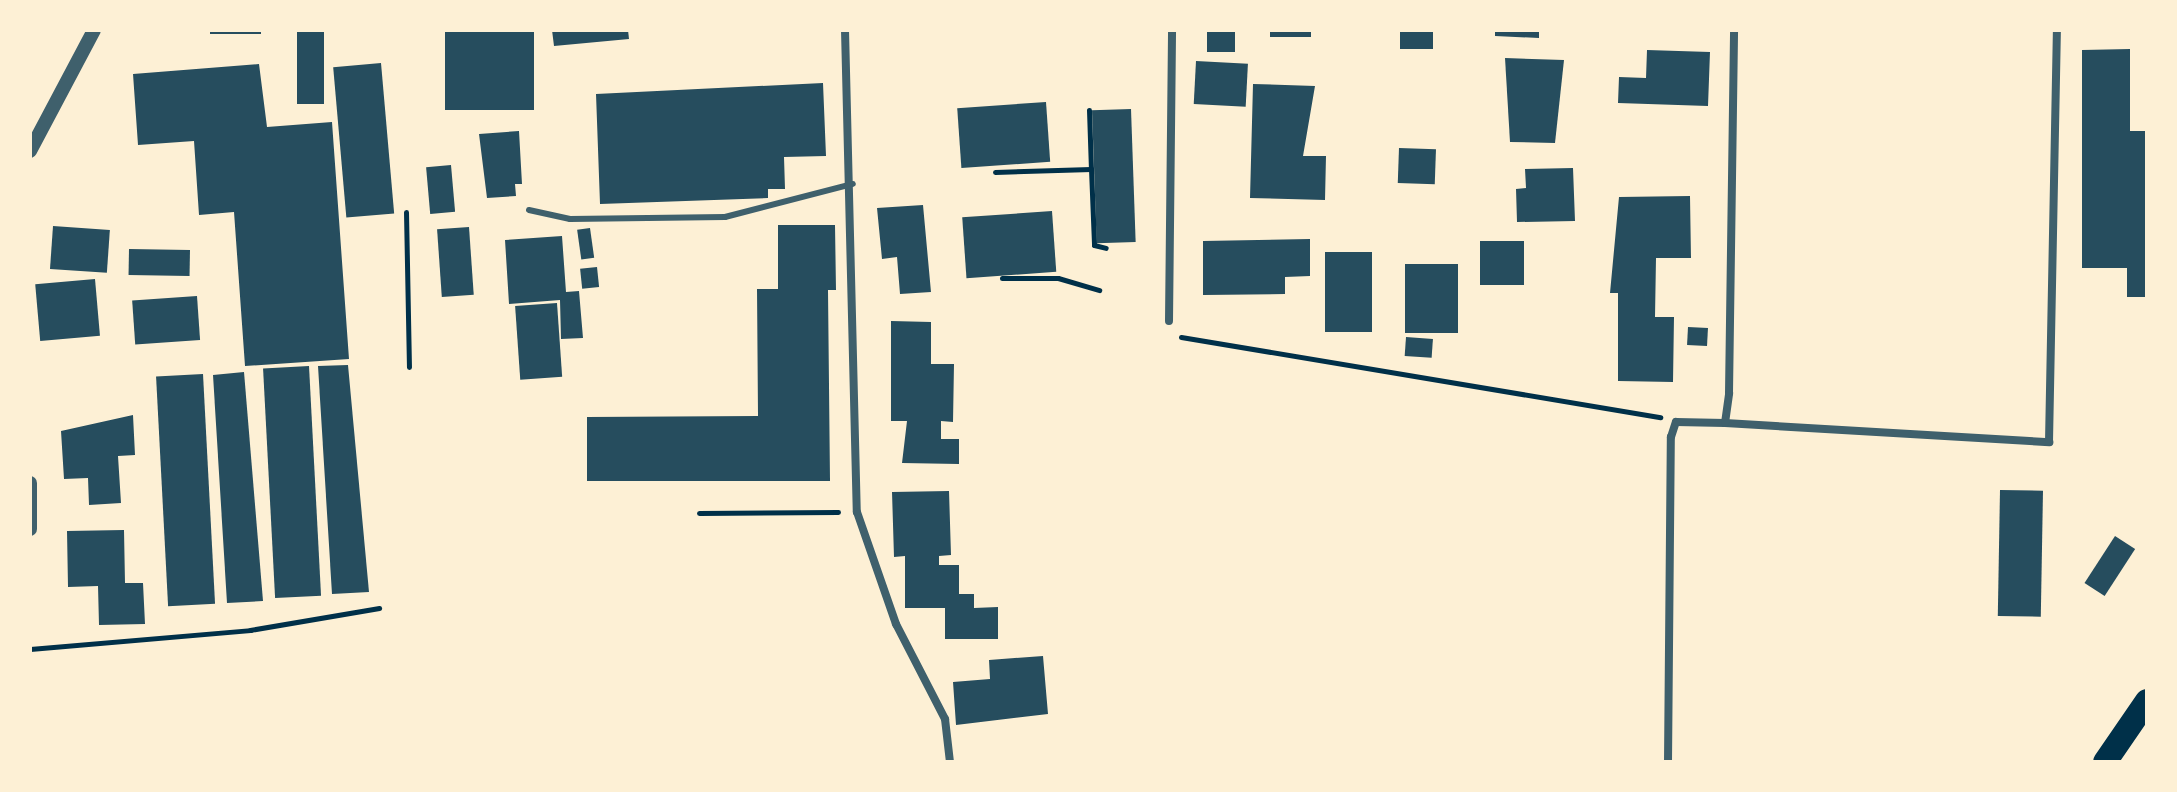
<!DOCTYPE html>
<html>
<head>
<meta charset="utf-8">
<style>
	body { margin:0 }
	#map { position:relative; width:2177px; height:792px; overflow:hidden; background:#fdf0d5; font-family:Montserrat,sans-serif }
	div>[style] { position:absolute }
	.building>* { inset:0; background:#264d5e; transform-origin:0 0 }
	.path>* { height:5px; margin:-2.5px; padding:0 2.5px; transform-origin:2.5px; border-radius:2.5px; background:#003049 }
	.service>* { height:6px; margin:-3px; padding:0 3px; transform-origin:3px; border-radius:3px; background:#3f606c }
	.minor>* { height:8px; margin:-4px; padding:0 4px; transform-origin:4px; border-radius:4px; background:#3f606c }
	.tertiary>* { height:14px; margin:-7px; padding:0 7px; transform-origin:7px; border-radius:7px; background:#3f606c }
	.motorway>* { height:24px; margin:-12px; padding:0 12px; transform-origin:12px; border-radius:12px; background:#003049 }
	span { translate:-50% -50%; white-space:nowrap; text-align:center; line-height:1.15; -webkit-text-stroke:6px #fdf0d5; paint-order:stroke }
	.frame { position:absolute; inset:0; border:32px solid #fdf0d5; pointer-events:none }
</style>
</head>
<body>
<div id="map">
	<div class="building">
		<div style="left:210px;top:30px;width:51px;height:4px"></div>
		<div style="left:297px;top:30px;width:27px;height:74px"></div>
		<div style="left:445px;top:30px;width:89px;height:80px"></div>
		<div style="clip-path:polygon(552px 30px,628px 30px,629px 39px,554px 46px)"></div>
		<div style="left:1207px;top:30px;width:28px;height:22px"></div>
		<div style="left:1270px;top:30px;width:41px;height:7px"></div>
		<div style="left:1400px;top:30px;width:33px;height:19px"></div>
		<div style="clip-path:polygon(1495px 30px,1539px 30px,1539px 38px,1495px 36px)"></div>
		<div style="clip-path:polygon(2130px 49px,2130px 131px,2147px 131px,2147px 297px,2127px 297px,2127px 268px,2082px 268px,2082px 50px)"></div>
		<div style="clip-path:polygon(1647px 50px,1710px 52px,1708px 106px,1618px 103px,1619px 77px,1646px 78px)"></div>
		<div style="clip-path:polygon(1505px 58px,1564px 60px,1555px 143px,1510px 142px)"></div>
		<div style="left:1196px;top:61px;width:52px;height:43px;rotate:3deg"></div>
		<div style="left:381px;top:63px;width:151px;height:48px;rotate:85deg"></div>
		<div style="clip-path:polygon(259px 64px,267px 127px,332px 122px,349px 359px,245px 366px,234px 212px,199px 215px,194px 141px,138px 145px,133px 74px)"></div>
		<div style="clip-path:polygon(823px 83px,826px 156px,784px 157px,785px 189px,768px 189px,768px 198px,600px 204px,596px 94px)"></div>
		<div style="clip-path:polygon(1253px 84px,1315px 86px,1303px 156px,1326px 156px,1325px 200px,1250px 198px)"></div>
		<div style="left:1046px;top:102px;width:60px;height:89px;rotate:86deg"></div>
		<div style="left:1131px;top:109px;width:133px;height:39px;rotate:88deg"></div>
		<div style="clip-path:polygon(519px 131px,522px 184px,515px 184px,516px 196px,487px 198px,479px 134px)"></div>
		<div style="left:1399px;top:148px;width:37px;height:35px;rotate:2deg"></div>
		<div style="left:451px;top:165px;width:47px;height:25px;rotate:85deg"></div>
		<div style="clip-path:polygon(1573px 168px,1575px 221px,1517px 222px,1516px 189px,1526px 188px,1525px 169px)"></div>
		<div style="clip-path:polygon(1690px 196px,1691px 258px,1656px 258px,1655px 317px,1674px 317px,1673px 382px,1618px 381px,1618px 293px,1610px 293px,1619px 197px)"></div>
		<div style="clip-path:polygon(923px 205px,931px 292px,900px 294px,897px 257px,882px 259px,877px 208px)"></div>
		<div style="left:1052px;top:211px;width:61px;height:90px;rotate:86deg"></div>
		<div style="clip-path:polygon(778px 225px,835px 225px,836px 290px,828px 290px,830px 481px,587px 481px,587px 417px,758px 416px,757px 289px,778px 289px)"></div>
		<div style="left:53px;top:226px;width:57px;height:43px;rotate:4deg"></div>
		<div style="left:469px;top:227px;width:68px;height:32px;rotate:86deg"></div>
		<div style="left:590px;top:228px;width:30px;height:13px;rotate:82deg"></div>
		<div style="clip-path:polygon(562px 236px,566px 292px,579px 291px,583px 338px,561px 339px,560px 300px,509px 304px,505px 240px)"></div>
		<div style="clip-path:polygon(1310px 239px,1310px 276px,1285px 277px,1285px 294px,1203px 295px,1203px 241px)"></div>
		<div style="left:1480px;top:241px;width:44px;height:44px"></div>
		<div style="left:129px;top:249px;width:61px;height:26px;rotate:1deg"></div>
		<div style="left:1325px;top:252px;width:47px;height:80px"></div>
		<div style="left:1405px;top:264px;width:53px;height:69px"></div>
		<div style="left:597px;top:267px;width:20px;height:17px;rotate:84deg"></div>
		<div style="left:95px;top:279px;width:57px;height:60px;rotate:85deg"></div>
		<div style="left:197px;top:296px;width:44px;height:65px;rotate:86deg"></div>
		<div style="left:557px;top:303px;width:74px;height:42px;rotate:86deg"></div>
		<div style="clip-path:polygon(891px 321px,931px 322px,931px 364px,954px 364px,953px 422px,941px 421px,941px 439px,959px 439px,959px 464px,902px 463px,907px 421px,891px 421px)"></div>
		<div style="left:1688px;top:327px;width:20px;height:18px;rotate:3deg"></div>
		<div style="left:1406px;top:337px;width:27px;height:19px;rotate:4deg"></div>
		<div style="clip-path:polygon(348px 365px,369px 592px,332px 594px,318px 366px)"></div>
		<div style="left:309px;top:366px;width:230px;height:46px;rotate:87deg"></div>
		<div style="clip-path:polygon(244px 372px,263px 601px,227px 603px,213px 375px)"></div>
		<div style="left:203px;top:374px;width:230px;height:47px;rotate:87deg"></div>
		<div style="clip-path:polygon(133px 415px,135px 455px,118px 456px,121px 503px,89px 505px,88px 478px,64px 479px,61px 431px)"></div>
		<div style="left:2000px;top:490px;width:43px;height:126px;rotate:1deg"></div>
		<div style="clip-path:polygon(949px 491px,951px 555px,939px 556px,939px 565px,959px 565px,959px 594px,974px 594px,974px 608px,998px 607px,998px 639px,945px 639px,945px 608px,905px 608px,905px 556px,894px 557px,892px 492px)"></div>
		<div style="clip-path:polygon(124px 530px,125px 583px,143px 583px,145px 624px,99px 625px,98px 586px,68px 587px,67px 531px)"></div>
		<div style="left:2115px;top:536px;width:24px;height:56px;rotate:33deg"></div>
		<div style="clip-path:polygon(1043px 656px,1048px 714px,956px 725px,953px 682px,990px 679px,989px 660px)"></div>
	</div>
	<div class="path">
		<div style="left:1089px;top:110px;width:59px;rotate:88.1deg"></div>
		<div style="left:995px;top:172px;width:96px;rotate:-1.8deg"></div>
		<div style="left:1091px;top:169px;width:76px;rotate:87.7deg"></div>
		<div style="left:1094px;top:245px;width:12px;rotate:14deg"></div>
		<div style="left:406px;top:212px;width:155px;rotate:88.9deg"></div>
		<div style="left:1002px;top:278px;width:56px"></div>
		<div style="left:1058px;top:278px;width:43px;rotate:16.3deg"></div>
		<div style="left:1181px;top:337px;width:486px;rotate:9.5deg"></div>
		<div style="left:699px;top:513px;width:139px;rotate:-0.4deg"></div>
		<div style="left:30px;top:649px;width:221px;rotate:-4.9deg"></div>
		<div style="left:250px;top:630px;width:131px;rotate:-9.7deg"></div>
	</div>
	<div class="service">
		<div style="left:529px;top:210px;width:42px;rotate:12.4deg"></div>
		<div style="left:570px;top:219px;width:155px;rotate:-0.7deg"></div>
		<div style="left:725px;top:217px;width:132px;rotate:-14.5deg"></div>
	</div>
	<div class="minor">
		<div style="left:845px;top:30px;width:482px;rotate:88.6deg"></div>
		<div style="left:857px;top:512px;width:119px;rotate:70.8deg"></div>
		<div style="left:896px;top:624px;width:107px;rotate:62.7deg"></div>
		<div style="left:945px;top:719px;width:43px;rotate:83.4deg"></div>
		<div style="left:1169px;top:321px;width:291px;rotate:-89.4deg"></div>
		<div style="left:1725px;top:423px;width:325px;rotate:3.4deg"></div>
		<div style="left:2049px;top:442px;width:412px;rotate:-88.9deg"></div>
		<div style="left:1668px;top:762px;width:325px;rotate:-89.5deg"></div>
		<div style="left:1671px;top:437px;width:16px;rotate:-72deg"></div>
		<div style="left:1676px;top:422px;width:49px;rotate:1.2deg"></div>
		<div style="left:1725px;top:423px;width:30px;rotate:-82deg"></div>
		<div style="left:1729px;top:393px;width:363px;rotate:-89.2deg"></div>
	</div>
	<div class="tertiary">
		<div style="left:30px;top:151px;width:137px;rotate:-62.1deg"></div>
		<div style="left:30px;top:483px;width:46px;rotate:90deg"></div>
	</div>
	<div class="motorway">
		<div style="left:2105px;top:762px;width:74px;rotate:-55.5deg"></div>
	</div>
	<div class="frame"></div>
</div>
</body>
</html>
